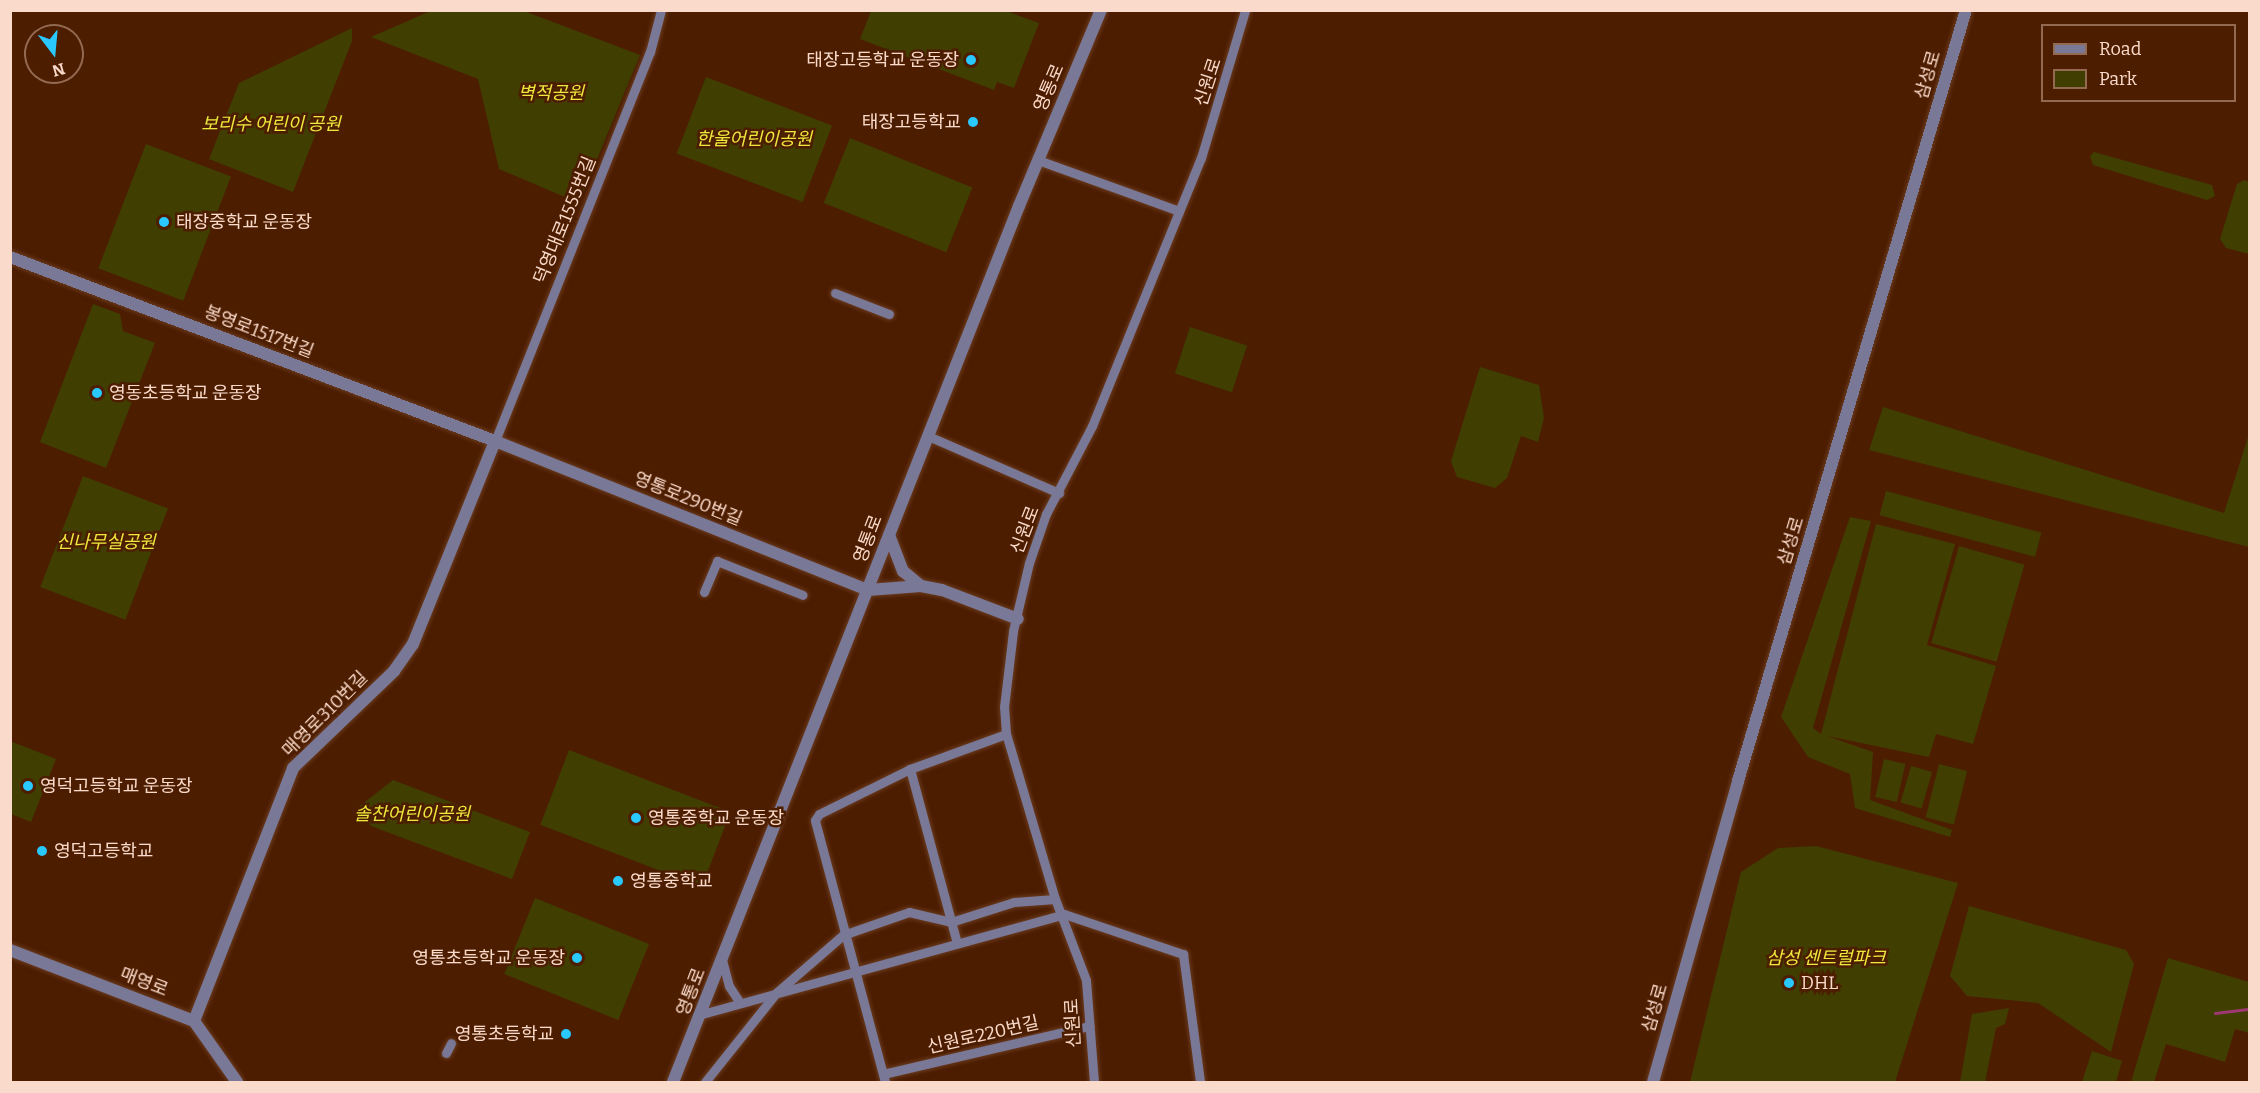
<!DOCTYPE html>
<html>
<head>
<meta charset="utf-8">
<style>
	body { margin:0 }
	#map { position:relative; width:2260px; height:1093px; overflow:hidden; background:#4d1d00; font-family:Bitter,"Noto Sans KR",serif }
	div>[style] { position:absolute }
	.green>* { inset:0; background:#403e01; transform-origin:0 0 }
	.stream>* { height:3px; margin:-1.5px; padding:0 1.5px; transform-origin:1.5px; border-radius:1.5px; background:#9d3873 }
	.roads { filter:drop-shadow(0 0 2px #693b20) drop-shadow(0 0 2px #693b20) }
	.minor>* { height:9px; margin:-4.5px; padding:0 4.5px; transform-origin:4.5px; border-radius:4.5px; background:#7a7897 }
	.tertiary>* { height:12px; margin:-6px; padding:0 6px; transform-origin:6px; border-radius:6px; background:#7a7897 }
	.dots>* { width:16px; height:16px; translate:-50% -50%; box-sizing:border-box; border:3px solid #4d1d00; border-radius:50% }
	span { translate:-50% -50%; white-space:nowrap; text-align:center; line-height:1.15; -webkit-text-stroke:5px #4d1d00; paint-order:stroke }
	.poi-label { font-size:18px; color:#fadaca }
	.right { translate:-100% -50%; text-align:right }
	.left { translate:0 -50%; text-align:left }
	.street-label { font-size:18px; color:#fadaca }
	.park-label { font-size:18px; color:#ede83d; font-style:italic }
	.frame { position:absolute; inset:0; border:12px solid #fadaca; pointer-events:none }
	.legend { position:absolute; left:2041px; top:24px; width:195px; height:78px; box-sizing:border-box; background:#4d1d00; border:2px solid #926951; margin:0; padding:8px 10px; list-style:none; font-size:18px; color:#fadaca }
	.legend li { display:flex; align-items:center; gap:12px; height:30px }
	.legend b { width:30px; border:2px solid #926951 }
	.north { position:absolute; left:24px; top:24px; width:60px; height:60px; box-sizing:border-box; background:#4d1d00; border:2px solid #926951; border-radius:50%; rotate:164deg; font-size:16px; font-weight:700; line-height:24px; text-align:center; color:#fadaca }
	.north::after { content:''; display:block; margin:auto; width:21px; height:27px; background:#29c8ff; clip-path:polygon(50% 0,100% 100%,50% 72%,0 100%) }
</style>
</head>
<body>
<div id="map">
	<div class="green">
		<div style="clip-path:polygon(433px 10px,524px 11px,640px 55px,579px 203px,499px 169px,478px 79px,371px 37px)"></div>
		<div style="clip-path:polygon(871px 11px,1006px 11px,1039px 23px,1014px 88px,997px 82px,994px 90px,860px 39px)"></div>
		<div style="clip-path:polygon(352px 28px,352px 41px,293px 192px,209px 159px,239px 83px)"></div>
		<div style="left:706px;top:77px;width:135px;height:82px;rotate:21deg"></div>
		<div style="left:850px;top:138px;width:132px;height:70px;rotate:22deg"></div>
		<div style="left:146px;top:144px;width:91px;height:133px;rotate:21deg"></div>
		<div style="clip-path:polygon(2094px 152px,2212px 185px,2215px 196px,2207px 200px,2093px 165px,2090px 156px)"></div>
		<div style="clip-path:polygon(2244px 180px,2249px 182px,2249px 254px,2226px 248px,2220px 239px,2237px 184px)"></div>
		<div style="clip-path:polygon(93px 304px,120px 314px,123px 331px,155px 343px,106px 468px,40px 442px)"></div>
		<div style="left:1190px;top:327px;width:60px;height:49px;rotate:18deg"></div>
		<div style="clip-path:polygon(1480px 367px,1539px 385px,1544px 418px,1538px 442px,1521px 436px,1507px 478px,1495px 488px,1457px 477px,1451px 461px)"></div>
		<div style="clip-path:polygon(1883px 407px,2224px 513px,2249px 434px,2249px 547px,1869px 450px)"></div>
		<div style="left:83px;top:476px;width:91px;height:119px;rotate:21deg"></div>
		<div style="left:1886px;top:491px;width:161px;height:25px;rotate:15deg"></div>
		<div style="clip-path:polygon(1850px 517px,1871px 521px,1813px 728px,1821px 734px,1876px 524px,1955px 544px,1927px 645px,1996px 666px,1973px 744px,1936px 734px,1929px 757px,1827px 736px,1873px 752px,1870px 800px,1952px 830px,1950px 837px,1855px 808px,1850px 774px,1808px 757px,1781px 717px)"></div>
		<div style="left:1959px;top:546px;width:68px;height:101px;rotate:16deg"></div>
		<div style="clip-path:polygon(10px 741px,56px 759px,31px 822px,11px 814px)"></div>
		<div style="left:569px;top:750px;width:173px;height:80px;rotate:21deg"></div>
		<div style="left:1884px;top:759px;width:22px;height:39px;rotate:13deg"></div>
		<div style="left:1939px;top:764px;width:29px;height:55px;rotate:14deg"></div>
		<div style="left:1911px;top:766px;width:22px;height:38px;rotate:16deg"></div>
		<div style="clip-path:polygon(393px 780px,530px 832px,512px 879px,371px 826px,356px 809px)"></div>
		<div style="clip-path:polygon(1816px 846px,1958px 883px,1895px 1082px,1690px 1082px,1741px 872px,1778px 848px)"></div>
		<div style="left:535px;top:898px;width:123px;height:82px;rotate:22deg"></div>
		<div style="clip-path:polygon(1969px 906px,2126px 950px,2134px 964px,2111px 1052px,2038px 1003px,1967px 996px,1950px 976px)"></div>
		<div style="clip-path:polygon(2168px 958px,2249px 982px,2249px 1033px,2235px 1029px,2225px 1062px,2166px 1044px,2154px 1082px,2131px 1082px)"></div>
		<div style="clip-path:polygon(2009px 1008px,2005px 1024px,1996px 1028px,1985px 1082px,1960px 1082px,1972px 1014px)"></div>
		<div style="clip-path:polygon(2092px 1051px,2122px 1061px,2116px 1082px,2082px 1082px)"></div>
	</div>
	<div class="stream">
		<div style="left:2215px;top:1013px;width:35px;rotate:-7deg"></div>
	</div>
	<div class="roads">
		<div class="minor">
			<div style="left:1038px;top:160px;width:150px;rotate:19.9deg"></div>
			<div style="left:835px;top:293px;width:58px;rotate:21.3deg"></div>
			<div style="left:928px;top:436px;width:143px;rotate:23.5deg"></div>
			<div style="left:495px;top:441px;width:419px;rotate:-68.3deg"></div>
			<div style="left:650px;top:52px;width:43px;rotate:-75.3deg"></div>
			<div style="left:704px;top:592px;width:34px;rotate:-67deg"></div>
			<div style="left:717px;top:561px;width:92px;rotate:21.6deg"></div>
			<div style="left:910px;top:769px;width:180px;rotate:74.9deg"></div>
			<div style="left:722px;top:960px;width:27px;rotate:75deg"></div>
			<div style="left:729px;top:986px;width:20px;rotate:57deg"></div>
			<div style="left:702px;top:1014px;width:376px;rotate:-15.4deg"></div>
			<div style="left:1064px;top:914px;width:126px;rotate:18.6deg"></div>
			<div style="left:1183px;top:954px;width:129px;rotate:82.4deg"></div>
			<div style="left:446px;top:1053px;width:11px;rotate:-63deg"></div>
			<div style="left:883px;top:1074px;width:212px;rotate:-13.1deg"></div>
			<div style="left:705px;top:1082px;width:114px;rotate:-51.4deg"></div>
			<div style="left:776px;top:993px;width:89px;rotate:-40.9deg"></div>
			<div style="left:843px;top:935px;width:70px;rotate:-19.2deg"></div>
			<div style="left:909px;top:912px;width:43px;rotate:13.4deg"></div>
			<div style="left:951px;top:922px;width:66px;rotate:-17.6deg"></div>
			<div style="left:1014px;top:902px;width:41px;rotate:-4.2deg"></div>
			<div style="left:885px;top:1082px;width:271px;rotate:-105deg"></div>
			<div style="left:815px;top:820px;width:7px;rotate:-56deg"></div>
			<div style="left:819px;top:814px;width:102px;rotate:-26.3deg"></div>
			<div style="left:910px;top:769px;width:102px;rotate:-20deg"></div>
			<div style="left:1094px;top:1082px;width:102px;rotate:-94.5deg"></div>
			<div style="left:1086px;top:980px;width:87px;rotate:-110.9deg"></div>
			<div style="left:1055px;top:899px;width:172px;rotate:-106.5deg"></div>
			<div style="left:1006px;top:734px;width:27px;rotate:-94deg"></div>
			<div style="left:1004px;top:707px;width:77px;rotate:-83.2deg"></div>
			<div style="left:1013px;top:631px;width:70px;rotate:-76.8deg"></div>
			<div style="left:1029px;top:563px;width:52px;rotate:-70.9deg"></div>
			<div style="left:1046px;top:514px;width:99px;rotate:-62.4deg"></div>
			<div style="left:1092px;top:426px;width:289px;rotate:-67.9deg"></div>
			<div style="left:1201px;top:158px;width:154px;rotate:-73.4deg"></div>
		</div>
		<div class="tertiary">
			<div style="left:10px;top:257px;width:519px;rotate:20.78deg"></div>
			<div style="left:495px;top:441px;width:402px;rotate:21.8deg"></div>
			<div style="left:868px;top:590px;width:53px;rotate:-4.3deg"></div>
			<div style="left:921px;top:586px;width:21px;rotate:11deg"></div>
			<div style="left:942px;top:590px;width:81px;rotate:20.9deg"></div>
			<div style="left:889px;top:535px;width:39px;rotate:69deg"></div>
			<div style="left:903px;top:571px;width:23px;rotate:40deg"></div>
			<div style="left:10px;top:950px;width:197px;rotate:21.1deg"></div>
			<div style="left:194px;top:1021px;width:75px;rotate:54.8deg"></div>
			<div style="left:194px;top:1021px;width:272px;rotate:-68.6deg"></div>
			<div style="left:293px;top:768px;width:140px;rotate:-43.8deg"></div>
			<div style="left:394px;top:671px;width:33px;rotate:-55deg"></div>
			<div style="left:413px;top:644px;width:219px;rotate:-68deg"></div>
			<div style="left:673px;top:1082px;width:942px;rotate:-68.45deg"></div>
			<div style="left:1019px;top:206px;width:212px;rotate:-67.3deg"></div>
			<div style="left:1653px;top:1082px;width:313px;rotate:-74.2deg"></div>
			<div style="left:1738px;top:781px;width:804px;rotate:-73.53deg"></div>
		</div>
	</div>
	<div class="dots">
		<div style="left:971px;top:60px;background:#29c8ff"></div>
		<div style="left:973px;top:122px;background:#29c8ff"></div>
		<div style="left:164px;top:222px;background:#29c8ff"></div>
		<div style="left:97px;top:393px;background:#29c8ff"></div>
		<div style="left:28px;top:786px;background:#29c8ff"></div>
		<div style="left:636px;top:818px;background:#29c8ff"></div>
		<div style="left:42px;top:851px;background:#29c8ff"></div>
		<div style="left:618px;top:881px;background:#29c8ff"></div>
		<div style="left:577px;top:958px;background:#29c8ff"></div>
		<div style="left:1789px;top:983px;background:#29c8ff"></div>
		<div style="left:566px;top:1034px;background:#29c8ff"></div>
	</div>
	<div class="poi-label">
		<span class="right" style="left:959px;top:60px">태장고등학교 운동장</span>
		<span class="right" style="left:961px;top:122px">태장고등학교</span>
		<span class="left" style="left:176px;top:222px">태장중학교 운동장</span>
		<span class="left" style="left:109px;top:393px">영동초등학교 운동장</span>
		<span class="left" style="left:40px;top:786px">영덕고등학교 운동장</span>
		<span class="left" style="left:648px;top:818px">영통중학교 운동장</span>
		<span class="left" style="left:54px;top:851px">영덕고등학교</span>
		<span class="left" style="left:630px;top:881px">영통중학교</span>
		<span class="right" style="left:565px;top:958px">영통초등학교 운동장</span>
		<span class="left" style="left:1801px;top:983px">DHL</span>
		<span class="right" style="left:554px;top:1034px">영통초등학교</span>
	</div>
	<div class="street-label">
		<span style="left:1928px;top:75px;rotate:-74deg">삼성로</span>
		<span style="left:1208px;top:82px;rotate:-72deg">신원로</span>
		<span style="left:1049px;top:88px;rotate:-67deg">영통로</span>
		<span style="left:565px;top:220px;rotate:-68deg">덕영대로1555번길</span>
		<span style="left:259px;top:332px;rotate:21deg">봉영로1517번길</span>
		<span style="left:688px;top:499px;rotate:22deg">영통로290번길</span>
		<span style="left:1025px;top:530px;rotate:-69deg">신원로</span>
		<span style="left:868px;top:539px;rotate:-69deg">영통로</span>
		<span style="left:1791px;top:541px;rotate:-73deg">삼성로</span>
		<span style="left:325px;top:714px;rotate:-45deg">매영로310번길</span>
		<span style="left:144px;top:982px;rotate:21deg">매영로</span>
		<span style="left:691px;top:992px;rotate:-69deg">영통로</span>
		<span style="left:1655px;top:1008px;rotate:-74deg">삼성로</span>
		<span style="left:1073px;top:1023px;rotate:-93deg">신원로</span>
		<span style="left:983px;top:1035px;rotate:-13deg">신원로220번길</span>
	</div>
	<div class="park-label">
		<span style="left:551px;top:93px">벽적공원</span>
		<span style="left:271px;top:124px">보리수 어린이 공원</span>
		<span style="left:754px;top:139px">한울어린이공원</span>
		<span style="left:106px;top:542px">신나무실공원</span>
		<span style="left:412px;top:814px">솔찬어린이공원</span>
		<span style="left:1826px;top:958px">삼성 센트럴파크</span>
	</div>
	<div class="frame"></div>
	<ul class="legend">
	<li><b style="height:8px;background:#7a7897"></b>Road</li>
	<li><b style="height:16px;background:#403e01"></b>Park</li>
	</ul>
	<div class="north">N</div>
</div>
</body>
</html>
